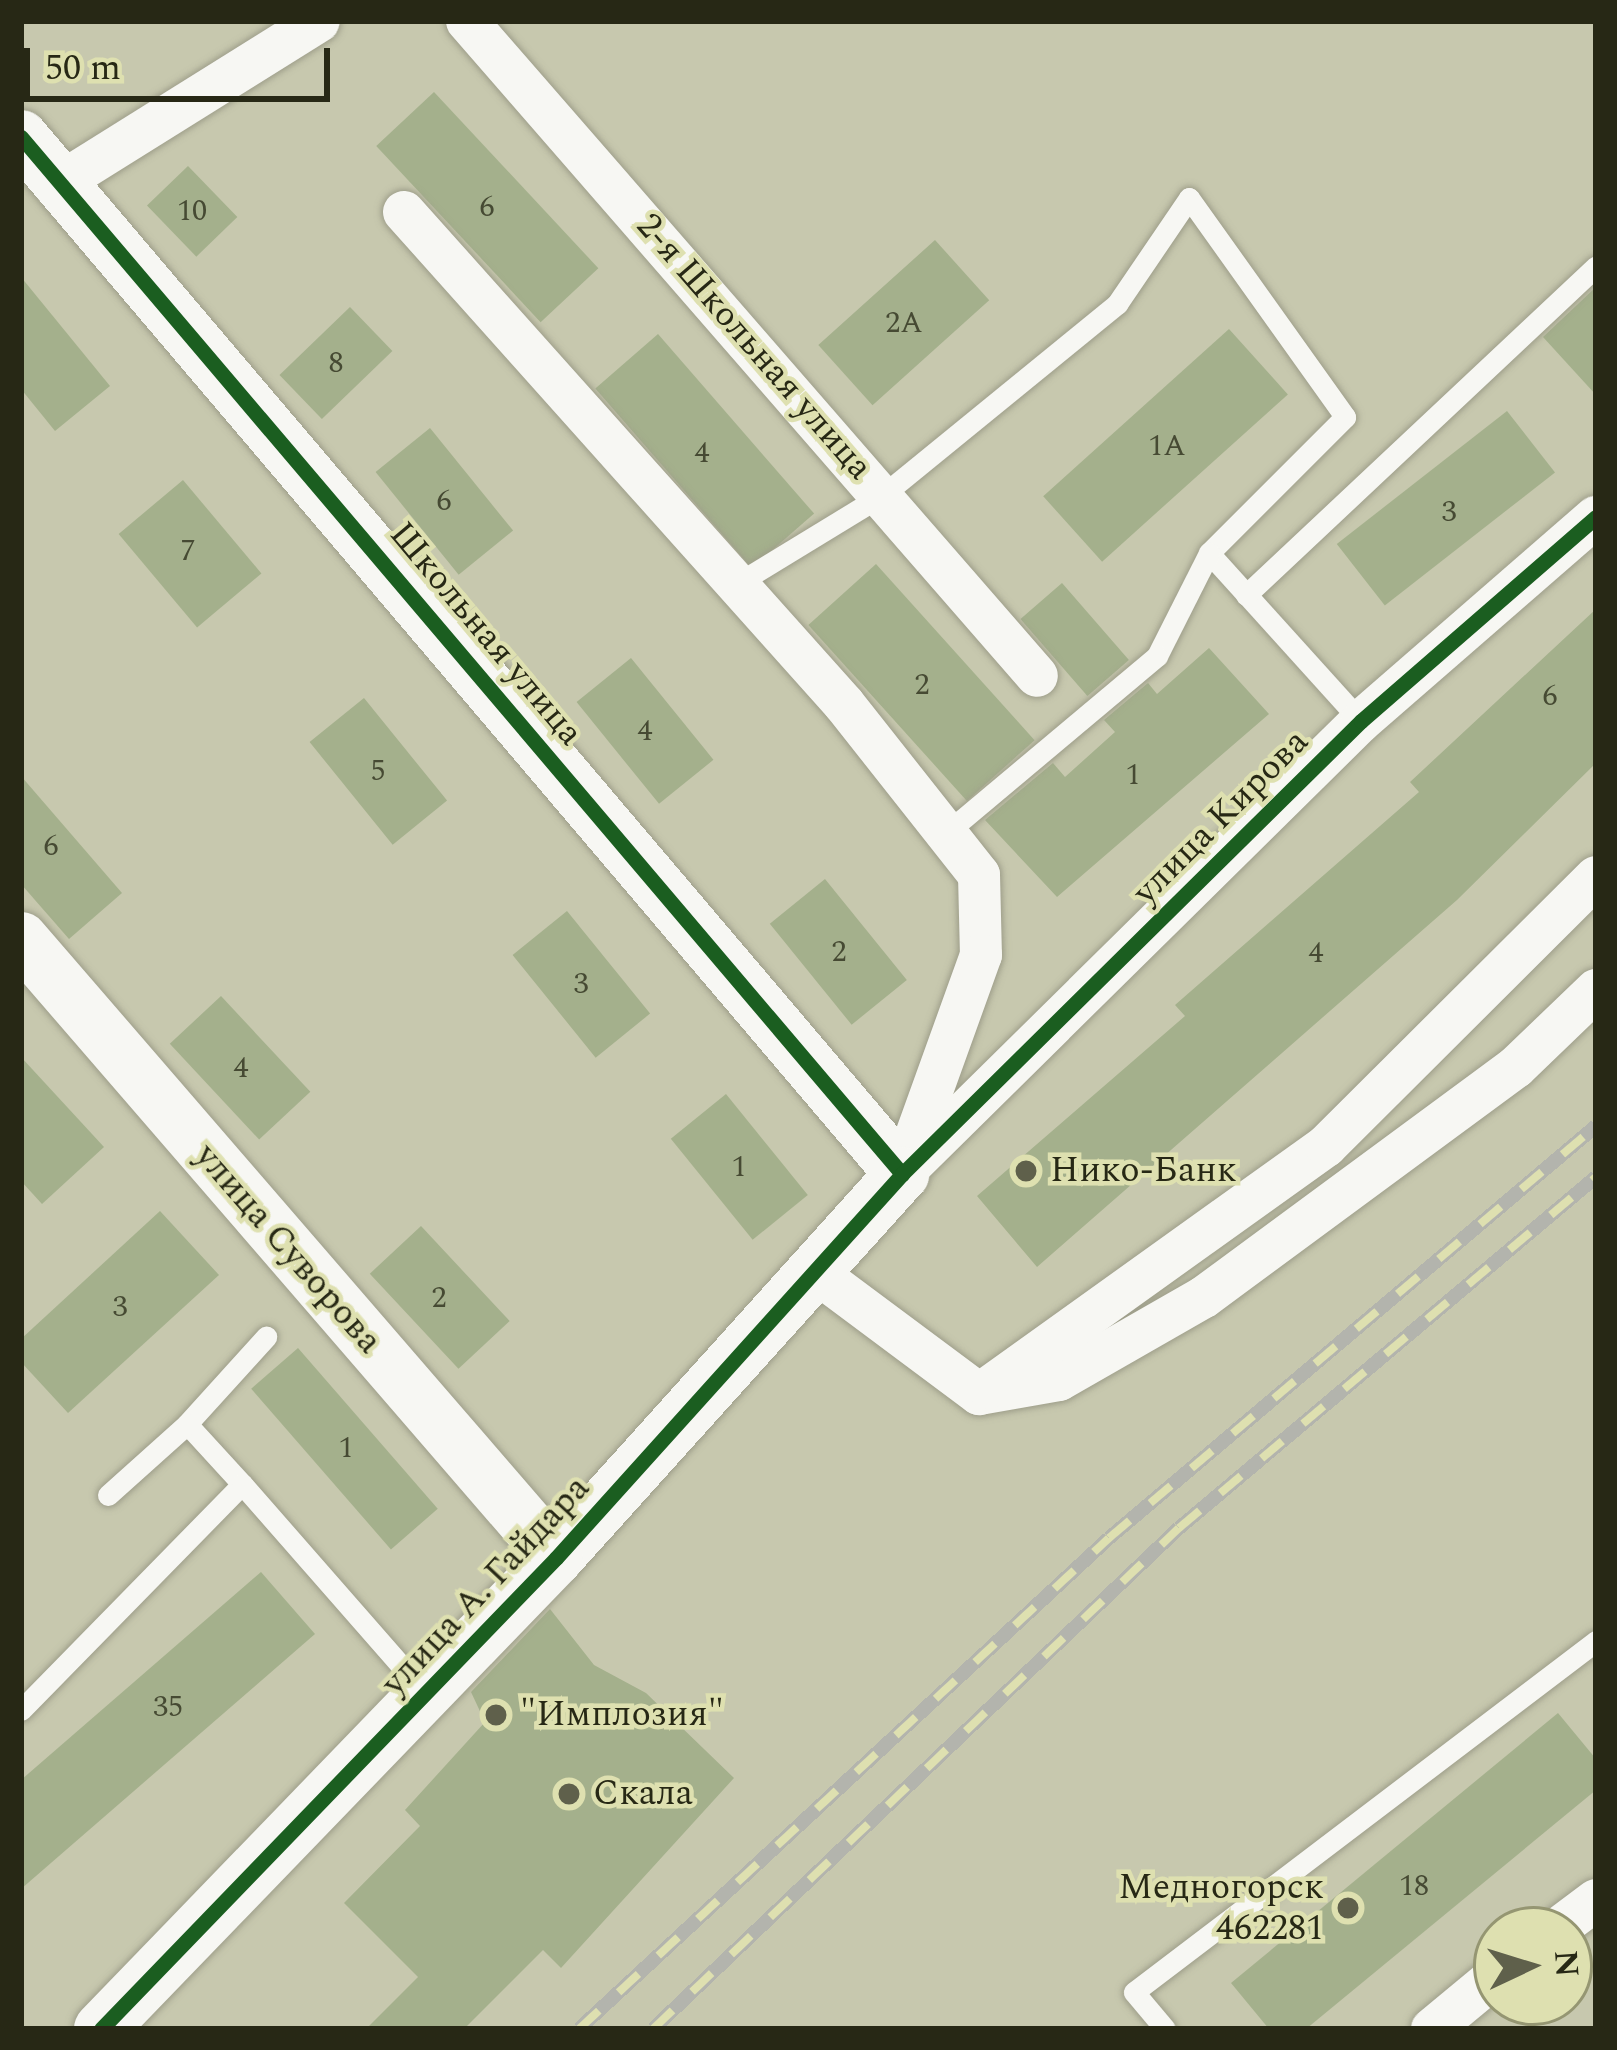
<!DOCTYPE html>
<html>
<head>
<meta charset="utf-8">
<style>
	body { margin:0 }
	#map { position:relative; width:1617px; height:2050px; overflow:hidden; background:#c7c8ae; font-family:Spectral,serif }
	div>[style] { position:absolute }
	.building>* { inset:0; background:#a4b08c; transform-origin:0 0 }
	.roads { filter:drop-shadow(0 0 3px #9e9e8a) drop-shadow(0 0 3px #9e9e8a) }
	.service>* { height:21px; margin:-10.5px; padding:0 10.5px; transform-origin:10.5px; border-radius:10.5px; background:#f7f7f3 }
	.minor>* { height:42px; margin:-21px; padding:0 21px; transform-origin:21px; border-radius:21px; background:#f7f7f3 }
	.tertiary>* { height:54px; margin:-27px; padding:0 27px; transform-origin:27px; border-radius:27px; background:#f7f7f3 }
	.rail>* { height:14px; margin-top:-7px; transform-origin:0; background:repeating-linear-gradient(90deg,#dee0b0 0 27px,#b3b4ad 0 54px); box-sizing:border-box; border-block:3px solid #b3b4ad }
	.cycleway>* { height:15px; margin:-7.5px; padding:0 7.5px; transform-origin:7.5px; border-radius:7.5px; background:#1b5e20 }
	.dots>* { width:33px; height:33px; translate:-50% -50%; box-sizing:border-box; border:6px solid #dee0b0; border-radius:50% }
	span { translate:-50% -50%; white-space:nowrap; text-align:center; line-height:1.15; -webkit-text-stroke:9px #dee0b0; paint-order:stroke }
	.number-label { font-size:30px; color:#464a33 }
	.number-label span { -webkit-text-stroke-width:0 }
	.street-label { font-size:36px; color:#272815 }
	.poi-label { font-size:36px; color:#272815 }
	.left { translate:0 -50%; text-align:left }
	.right { translate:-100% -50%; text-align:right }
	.frame { position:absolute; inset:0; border:24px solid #272815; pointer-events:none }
	.north { position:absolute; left:1473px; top:1906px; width:120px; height:120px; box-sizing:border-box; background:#dee0b0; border:3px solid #959672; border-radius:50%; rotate:86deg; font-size:33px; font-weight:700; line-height:48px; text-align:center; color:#272815 }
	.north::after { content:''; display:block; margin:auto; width:42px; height:54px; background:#5f604b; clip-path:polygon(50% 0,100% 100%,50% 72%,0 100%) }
	.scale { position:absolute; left:24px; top:48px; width:306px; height:54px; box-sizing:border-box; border:6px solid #272815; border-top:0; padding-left:15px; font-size:36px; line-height:42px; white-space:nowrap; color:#272815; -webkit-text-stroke:9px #dee0b0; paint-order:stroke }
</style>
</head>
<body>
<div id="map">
	<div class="building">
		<div style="left:434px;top:92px;width:241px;height:79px;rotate:47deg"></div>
		<div style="left:188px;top:166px;width:71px;height:57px;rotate:46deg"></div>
		<div style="left:935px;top:240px;width:81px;height:157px;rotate:48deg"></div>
		<div style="clip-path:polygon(21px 277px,110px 386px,55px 431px,21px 389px)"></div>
		<div style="clip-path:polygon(1596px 287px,1596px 395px,1543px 337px)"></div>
		<div style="left:350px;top:307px;width:61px;height:98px;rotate:46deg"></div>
		<div style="left:1229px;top:329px;width:88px;height:250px;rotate:48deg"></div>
		<div style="left:658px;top:334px;width:238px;height:83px;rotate:49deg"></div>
		<div style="left:1507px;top:411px;width:78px;height:216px;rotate:52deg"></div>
		<div style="left:430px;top:428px;width:132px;height:70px;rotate:51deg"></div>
		<div style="left:183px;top:480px;width:122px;height:84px;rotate:50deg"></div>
		<div style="left:876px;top:564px;width:237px;height:91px;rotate:48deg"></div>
		<div style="left:1062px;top:583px;width:102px;height:55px;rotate:49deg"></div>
		<div style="clip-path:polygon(1596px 609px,1596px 763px,1457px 900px,1037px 1267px,977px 1196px,1185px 1016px,1175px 1005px,1419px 792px,1410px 782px)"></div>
		<div style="clip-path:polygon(1209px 648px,1269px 714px,1057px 897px,985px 820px,1053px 763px,1065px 777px,1115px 732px,1104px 720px,1148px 683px,1157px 694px)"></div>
		<div style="left:631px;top:658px;width:131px;height:70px;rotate:51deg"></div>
		<div style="left:364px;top:698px;width:132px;height:70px;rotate:51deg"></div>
		<div style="clip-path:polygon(21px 776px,122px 893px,69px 939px,21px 884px)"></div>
		<div style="left:825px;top:879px;width:130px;height:71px;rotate:51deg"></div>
		<div style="left:567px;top:911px;width:132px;height:70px;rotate:51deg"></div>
		<div style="left:221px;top:996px;width:131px;height:70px;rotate:47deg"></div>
		<div style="clip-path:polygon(21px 1057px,104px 1147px,42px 1204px,21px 1181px)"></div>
		<div style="left:726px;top:1094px;width:130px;height:71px;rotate:51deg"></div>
		<div style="clip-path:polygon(160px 1211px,219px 1275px,68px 1413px,21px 1362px,21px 1339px)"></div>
		<div style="left:421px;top:1226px;width:130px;height:70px;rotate:47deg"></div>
		<div style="left:298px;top:1348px;width:213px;height:62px;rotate:49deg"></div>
		<div style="clip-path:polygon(261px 1572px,315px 1634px,21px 1889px,21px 1780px)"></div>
		<div style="clip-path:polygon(550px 1609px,594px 1665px,646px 1693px,734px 1778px,561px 1968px,543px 1950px,464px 2029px,366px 2029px,418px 1977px,344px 1903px,420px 1826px,405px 1810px,485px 1722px,471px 1692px)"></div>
		<div style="clip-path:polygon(1558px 1713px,1596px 1759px,1596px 1790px,1306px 2029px,1269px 2029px,1231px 1983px)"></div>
	</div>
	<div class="roads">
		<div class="service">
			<div style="left:1209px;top:553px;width:227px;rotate:47.9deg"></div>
			<div style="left:738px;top:583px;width:171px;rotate:-31.4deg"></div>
			<div style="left:884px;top:494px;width:301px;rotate:-39.2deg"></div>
			<div style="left:1117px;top:304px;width:128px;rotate:-55.8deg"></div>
			<div style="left:1189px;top:198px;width:269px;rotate:54.5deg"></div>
			<div style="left:1345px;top:417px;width:192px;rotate:135deg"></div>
			<div style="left:1209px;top:553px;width:115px;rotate:116.8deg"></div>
			<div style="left:1157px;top:656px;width:270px;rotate:140deg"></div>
			<div style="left:1246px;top:595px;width:480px;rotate:-43.2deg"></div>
			<div style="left:242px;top:1484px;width:81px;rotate:-132.5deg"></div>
			<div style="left:187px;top:1424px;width:118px;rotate:-47.8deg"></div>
			<div style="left:108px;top:1495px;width:106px;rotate:-41.9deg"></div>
			<div style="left:21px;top:1710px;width:316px;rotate:-45.6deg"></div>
			<div style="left:242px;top:1484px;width:278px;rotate:48.8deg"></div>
			<div style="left:1165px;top:2029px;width:48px;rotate:-130deg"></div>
			<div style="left:1134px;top:1992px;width:580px;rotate:-37.23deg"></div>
		</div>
		<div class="minor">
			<div style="left:467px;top:21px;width:868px;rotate:48.97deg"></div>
			<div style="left:55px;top:186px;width:311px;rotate:-32deg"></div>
			<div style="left:404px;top:212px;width:660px;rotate:48.19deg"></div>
			<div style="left:844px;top:704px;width:218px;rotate:51.7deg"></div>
			<div style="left:979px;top:875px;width:80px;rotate:88.6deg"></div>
			<div style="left:981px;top:955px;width:233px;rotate:109.8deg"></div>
			<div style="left:907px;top:1169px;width:638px;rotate:-44.62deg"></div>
			<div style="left:1361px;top:721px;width:311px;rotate:-41deg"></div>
			<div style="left:818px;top:1274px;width:201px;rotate:36.7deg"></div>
			<div style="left:979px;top:1394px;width:81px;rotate:-9.9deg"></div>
			<div style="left:1059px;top:1380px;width:167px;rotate:-29.8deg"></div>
			<div style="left:1204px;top:1297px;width:388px;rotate:-36.4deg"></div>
			<div style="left:1516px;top:1067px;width:111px;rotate:-43.9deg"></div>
			<div style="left:988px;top:1388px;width:416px;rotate:-35.6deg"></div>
			<div style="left:1326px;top:1146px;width:381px;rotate:-44.9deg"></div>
			<div style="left:1556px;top:1930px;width:50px;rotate:-36.9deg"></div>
			<div style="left:1432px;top:2029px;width:85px;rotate:-39.7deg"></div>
		</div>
		<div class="tertiary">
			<div style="left:21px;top:137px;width:1361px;rotate:49.65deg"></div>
			<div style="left:902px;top:1174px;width:517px;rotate:132.02deg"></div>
			<div style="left:556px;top:1558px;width:655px;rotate:134.01deg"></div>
			<div style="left:21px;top:939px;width:818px;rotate:49.16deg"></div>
		</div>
	</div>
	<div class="rail">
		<div style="left:579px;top:2029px;width:722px;rotate:-42.81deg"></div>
		<div style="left:1109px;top:1538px;width:638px;rotate:-40.23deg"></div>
		<div style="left:653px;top:2029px;width:726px;rotate:-43.61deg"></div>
		<div style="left:1179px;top:1528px;width:545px;rotate:-40.09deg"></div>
	</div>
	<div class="cycleway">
		<div style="left:21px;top:137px;width:1361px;rotate:49.65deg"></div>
		<div style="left:101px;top:2029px;width:655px;rotate:-45.99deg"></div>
		<div style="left:556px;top:1558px;width:517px;rotate:-47.98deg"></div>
		<div style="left:902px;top:1174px;width:645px;rotate:-44.62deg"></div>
		<div style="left:1361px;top:721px;width:311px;rotate:-41deg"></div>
	</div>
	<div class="dots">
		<div style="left:1026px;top:1171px;background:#5f604b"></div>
		<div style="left:496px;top:1715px;background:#5f604b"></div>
		<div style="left:569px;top:1794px;background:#5f604b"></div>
		<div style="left:1348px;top:1908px;background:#5f604b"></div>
	</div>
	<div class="number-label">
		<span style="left:487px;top:207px">6</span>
		<span style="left:192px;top:211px">10</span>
		<span style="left:904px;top:323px">2А</span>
		<span style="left:336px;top:363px">8</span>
		<span style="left:1167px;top:446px">1А</span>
		<span style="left:702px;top:453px">4</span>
		<span style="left:444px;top:501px">6</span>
		<span style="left:1449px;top:512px">3</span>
		<span style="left:188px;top:551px">7</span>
		<span style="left:922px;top:685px">2</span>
		<span style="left:1550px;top:696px">6</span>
		<span style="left:645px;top:731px">4</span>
		<span style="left:378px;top:771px">5</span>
		<span style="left:1133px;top:775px">1</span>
		<span style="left:51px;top:846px">6</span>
		<span style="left:839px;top:952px">2</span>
		<span style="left:1316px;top:953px">4</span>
		<span style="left:581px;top:984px">3</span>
		<span style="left:241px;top:1068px">4</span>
		<span style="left:739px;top:1167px">1</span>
		<span style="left:439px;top:1298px">2</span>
		<span style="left:120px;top:1307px">3</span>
		<span style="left:346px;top:1448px">1</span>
		<span style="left:168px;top:1707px">35</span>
		<span style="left:1414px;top:1886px">18</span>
	</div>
	<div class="street-label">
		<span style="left:754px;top:347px;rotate:49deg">2-я Школьная улица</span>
		<span style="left:486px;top:634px;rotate:50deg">Школьная улица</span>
		<span style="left:1221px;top:817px;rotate:-45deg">улица Кирова</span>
		<span style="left:288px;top:1249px;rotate:49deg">улица Суворова</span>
		<span style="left:486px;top:1586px;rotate:-47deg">улица А. Гайдара</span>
	</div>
	<div class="poi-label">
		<span class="left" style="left:1050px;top:1171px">Нико-Банк</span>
		<span class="left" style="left:520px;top:1715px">"Имплозия"</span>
		<span class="left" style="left:593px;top:1794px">Скала</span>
		<span class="right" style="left:1324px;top:1908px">Медногорск<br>462281</span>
	</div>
	<div class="frame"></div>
	<div class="north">N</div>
	<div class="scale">50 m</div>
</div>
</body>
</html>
